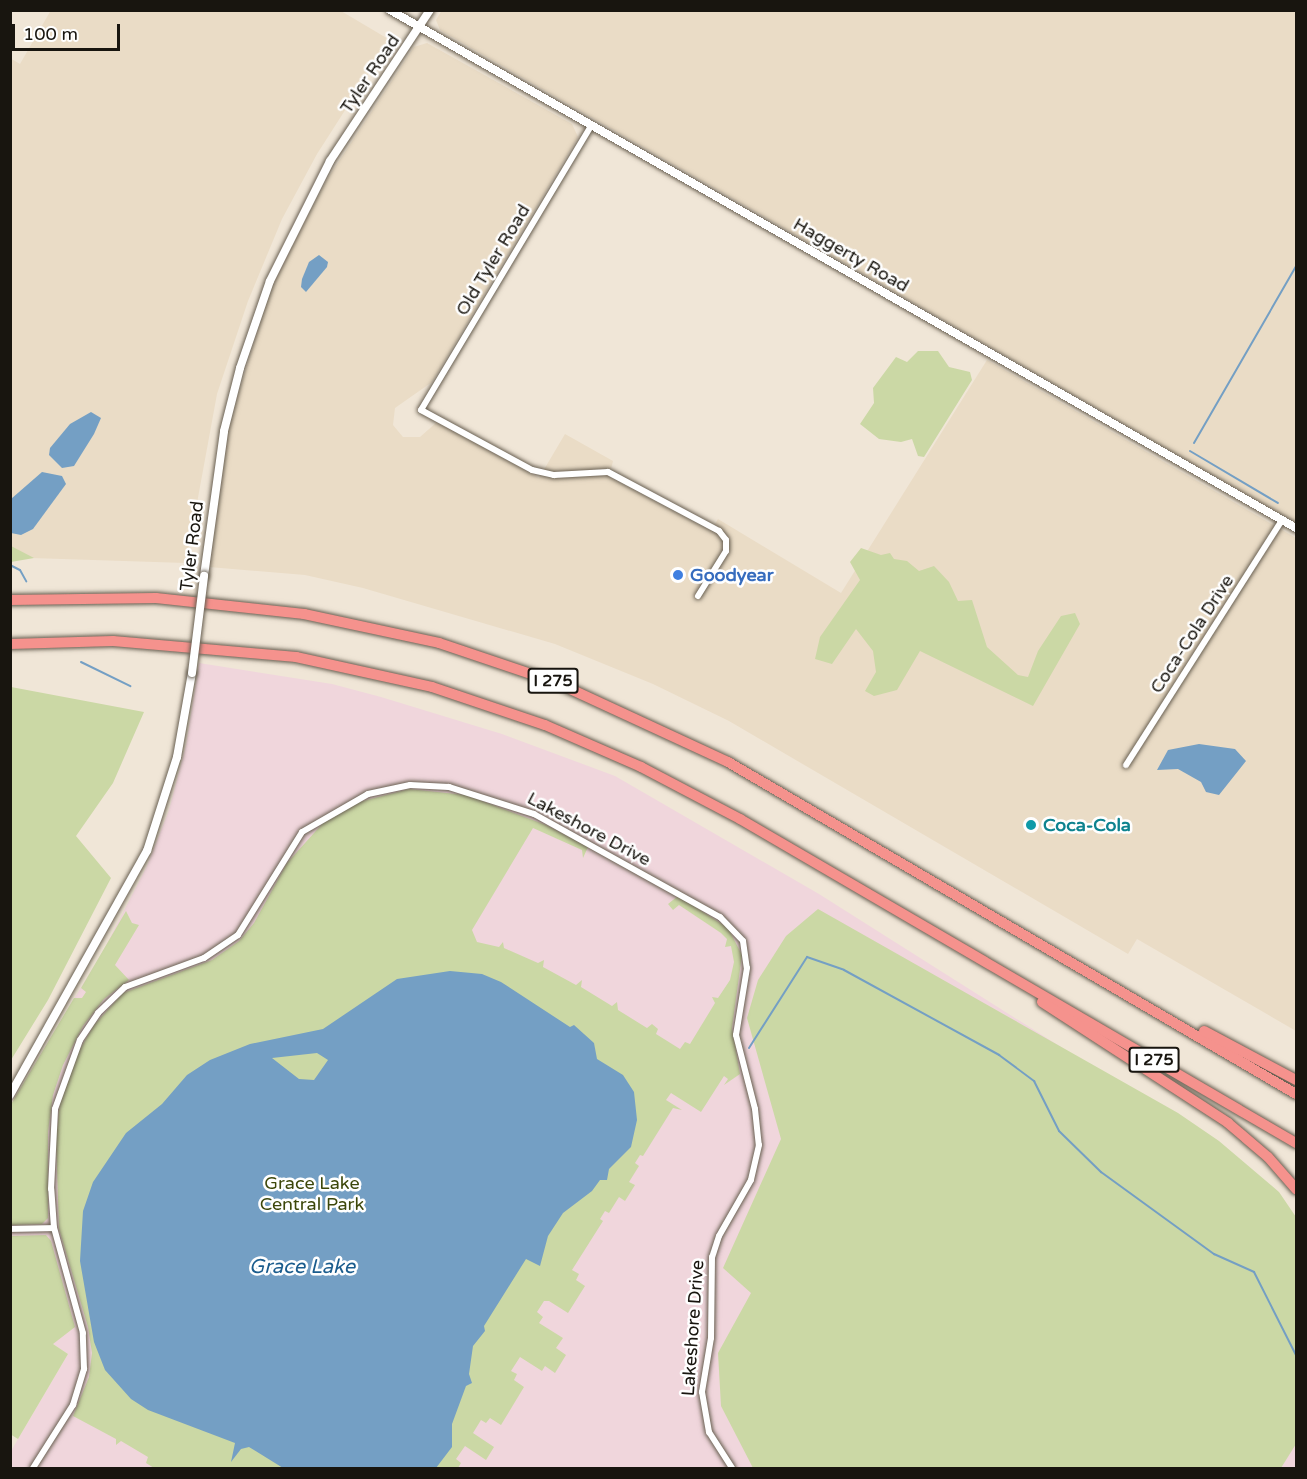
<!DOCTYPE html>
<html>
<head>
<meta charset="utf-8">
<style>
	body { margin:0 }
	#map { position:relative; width:1307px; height:1479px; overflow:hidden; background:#f0e6d7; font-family:"Varela Round",sans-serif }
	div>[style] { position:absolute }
	.commercial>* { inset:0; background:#f0d6dc }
	.built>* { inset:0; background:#eadcc6 }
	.green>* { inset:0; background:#cbd8a5 }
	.water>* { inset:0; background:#749fc4 }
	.stream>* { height:2px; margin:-1px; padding:0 1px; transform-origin:1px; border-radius:1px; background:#749fc4 }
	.roads { filter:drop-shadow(0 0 2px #685f51) drop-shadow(0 0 2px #685f51) }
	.minor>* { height:6px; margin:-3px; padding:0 3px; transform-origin:3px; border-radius:3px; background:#fff }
	.tertiary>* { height:8px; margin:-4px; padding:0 4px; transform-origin:4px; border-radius:4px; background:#fff }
	.secondary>* { height:8px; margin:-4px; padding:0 4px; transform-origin:4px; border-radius:4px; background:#fff }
	.motorway>* { height:10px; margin:-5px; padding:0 5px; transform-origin:5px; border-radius:5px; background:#f5928d }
	.bridges { filter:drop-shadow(0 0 2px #685f51) drop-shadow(0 0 2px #685f51) }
	.tertiary-bridge>* { height:8px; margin:-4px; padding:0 4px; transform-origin:4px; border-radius:4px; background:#fff }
	.dots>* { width:16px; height:16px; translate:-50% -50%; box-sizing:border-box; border:3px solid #fff; border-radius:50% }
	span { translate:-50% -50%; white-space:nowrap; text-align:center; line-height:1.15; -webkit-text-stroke:5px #fff; paint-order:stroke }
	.shield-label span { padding:2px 4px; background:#fff; border:2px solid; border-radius:4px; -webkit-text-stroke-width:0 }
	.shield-label { font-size:16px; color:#18150f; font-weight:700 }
	.street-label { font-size:18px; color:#18150f }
	.shop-label { font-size:18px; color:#366cbe; font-weight:700 }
	.left { translate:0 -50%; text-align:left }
	.culture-label { font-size:18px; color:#0d838f; font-weight:700 }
	.park-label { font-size:18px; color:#3c470a }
	.water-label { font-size:20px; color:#1a5c8d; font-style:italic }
	.frame { position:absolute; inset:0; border:12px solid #18150f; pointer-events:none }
	.scale { position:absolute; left:12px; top:24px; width:108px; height:27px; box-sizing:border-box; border:3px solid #18150f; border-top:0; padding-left:8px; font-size:18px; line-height:21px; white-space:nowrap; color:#18150f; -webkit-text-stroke:4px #fff; paint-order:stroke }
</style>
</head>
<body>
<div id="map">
	<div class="commercial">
		<div style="clip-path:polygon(199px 663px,332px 684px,381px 697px,502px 734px,615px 776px,819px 894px,1200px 1135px,1296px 1234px,1296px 1468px,11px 1468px,11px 1451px,68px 1354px,53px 1344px,11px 1274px,10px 1106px,104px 949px,146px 868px,169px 810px,186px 745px)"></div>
	</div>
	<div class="built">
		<div style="clip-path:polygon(51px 10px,341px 11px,390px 40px,317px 154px,282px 219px,248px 301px,217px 394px,186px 563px,31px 558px,11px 547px,10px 58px,20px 64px)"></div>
		<div style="clip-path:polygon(442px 10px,1296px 11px,1296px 523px,440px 30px,436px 20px)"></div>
		<div style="clip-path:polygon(427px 43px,572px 124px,578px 137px,432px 382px,395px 408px,393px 425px,403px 437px,420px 437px,437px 422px,539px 478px,565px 434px,613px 461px,609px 477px,711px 531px,718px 519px,841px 593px,987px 360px,1296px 538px,1296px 1031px,1137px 939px,1128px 954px,729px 721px,653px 684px,555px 644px,363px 588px,305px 575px,209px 567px,227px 431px,271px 287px,326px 181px,414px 47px)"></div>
	</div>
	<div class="green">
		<div style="clip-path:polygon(918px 351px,938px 351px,949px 367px,970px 372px,972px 380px,924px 457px,918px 456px,912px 439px,901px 442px,879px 439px,860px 424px,874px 403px,873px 388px,896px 357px,907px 362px)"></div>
		<div style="clip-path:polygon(10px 546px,11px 546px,34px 558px,11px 562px)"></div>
		<div style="clip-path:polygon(861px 548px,881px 555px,890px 553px,894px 559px,907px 561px,919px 571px,934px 566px,949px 582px,958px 601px,972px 600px,987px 647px,1018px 675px,1028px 677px,1038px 651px,1061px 616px,1075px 613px,1080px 624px,1033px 706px,920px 651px,897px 690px,874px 696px,865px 691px,876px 672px,873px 651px,856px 629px,832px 664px,815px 659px,820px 637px,860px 580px,850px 562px)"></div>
		<div style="clip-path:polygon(11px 687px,144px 712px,113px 783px,76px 836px,111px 878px,48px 1000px,11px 1060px)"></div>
		<div style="clip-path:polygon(409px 789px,466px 795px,546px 825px,588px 847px,583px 858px,582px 850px,533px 828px,472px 930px,477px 942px,499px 947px,503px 942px,504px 948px,538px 963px,544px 960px,543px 967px,576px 985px,582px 980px,581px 987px,612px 1006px,617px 1002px,618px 1010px,647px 1028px,652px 1024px,658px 1029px,656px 1034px,680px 1049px,685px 1042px,690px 1044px,715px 1003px,712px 997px,718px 998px,730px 980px,734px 962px,731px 946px,725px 947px,727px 939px,721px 933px,679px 905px,673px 910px,668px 904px,678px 896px,728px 928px,742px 955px,732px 1028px,740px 1074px,724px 1085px,728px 1079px,724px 1076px,701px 1112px,671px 1093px,666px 1100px,682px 1110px,673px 1108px,643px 1156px,640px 1155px,635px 1163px,639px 1166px,629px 1182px,635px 1185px,625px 1201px,619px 1197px,609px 1213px,605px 1211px,600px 1219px,603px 1221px,572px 1270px,579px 1274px,576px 1280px,585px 1286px,568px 1313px,549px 1301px,544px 1301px,537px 1312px,543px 1317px,539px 1323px,563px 1338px,556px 1348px,566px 1355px,555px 1373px,545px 1366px,542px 1371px,520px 1357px,511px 1371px,517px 1374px,514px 1380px,524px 1387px,501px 1425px,490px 1418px,486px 1423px,481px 1420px,473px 1433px,494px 1447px,486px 1460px,465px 1446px,456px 1459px,461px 1463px,458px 1468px,154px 1468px,146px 1463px,148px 1457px,121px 1441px,116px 1445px,116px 1439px,73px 1416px,89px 1377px,92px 1353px,88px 1327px,59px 1229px,56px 1139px,60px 1103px,76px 1056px,94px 1025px,123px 993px,212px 960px,239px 941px,254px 923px,287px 863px,323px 823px,359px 802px)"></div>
		<div style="clip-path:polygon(818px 909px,1178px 1113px,1219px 1141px,1279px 1192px,1296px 1217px,1296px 1444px,1281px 1468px,753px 1468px,721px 1406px,718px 1353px,751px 1293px,723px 1268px,781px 1139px,747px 1018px,758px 980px,786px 936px)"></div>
		<div style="clip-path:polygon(126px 911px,132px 923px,139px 925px,115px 965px,129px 980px,104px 999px,83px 1026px,63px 1065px,53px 1095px,48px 1132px,48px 1218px,42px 1224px,11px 1225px,10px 1106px,74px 998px,82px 998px,86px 992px,81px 988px)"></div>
		<div style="clip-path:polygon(46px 1235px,51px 1241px,75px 1327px,53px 1344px,68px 1354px,18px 1439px,10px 1434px,11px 1236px)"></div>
	</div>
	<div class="water">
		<div style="clip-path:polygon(319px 255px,328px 262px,327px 267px,306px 292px,301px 287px,302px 279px,309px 262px)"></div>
		<div style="clip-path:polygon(91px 412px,101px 418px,94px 434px,74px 466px,62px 468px,49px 455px,50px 448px,70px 424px)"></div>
		<div style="clip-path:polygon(42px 472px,62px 476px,66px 484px,33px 529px,21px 535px,11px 533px,11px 499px)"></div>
		<div style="clip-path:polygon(1199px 744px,1235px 749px,1246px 761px,1219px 795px,1206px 792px,1201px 782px,1178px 769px,1157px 770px,1168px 750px)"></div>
		<div style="clip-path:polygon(evenodd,450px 971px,482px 974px,501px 982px,570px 1027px,574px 1025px,594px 1043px,597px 1059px,623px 1075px,634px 1092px,637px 1120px,631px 1147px,609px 1169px,607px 1180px,600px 1180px,592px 1191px,563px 1213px,548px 1236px,540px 1266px,526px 1259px,484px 1326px,485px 1331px,473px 1346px,469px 1374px,472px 1383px,466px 1386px,452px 1424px,452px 1447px,436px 1468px,283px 1468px,249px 1447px,241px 1449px,231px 1462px,235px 1443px,148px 1410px,131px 1399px,105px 1370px,94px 1342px,80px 1261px,83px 1211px,93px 1182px,126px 1133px,162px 1104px,187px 1075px,210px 1060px,250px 1044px,323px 1029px,397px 979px,450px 971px,317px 1053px,328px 1060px,314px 1080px,299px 1079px,272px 1058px,317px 1053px)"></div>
	</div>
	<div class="stream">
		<div style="left:1194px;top:443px;width:204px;rotate:-60deg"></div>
		<div style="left:1190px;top:451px;width:102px;rotate:30.6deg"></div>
		<div style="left:10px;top:565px;width:11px;rotate:27deg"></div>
		<div style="left:20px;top:570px;width:13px;rotate:61deg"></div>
		<div style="left:81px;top:662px;width:55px;rotate:26.1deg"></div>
		<div style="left:749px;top:1048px;width:108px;rotate:-57.5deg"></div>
		<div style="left:807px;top:957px;width:39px;rotate:19deg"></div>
		<div style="left:844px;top:970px;width:177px;rotate:28.7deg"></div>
		<div style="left:999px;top:1055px;width:44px;rotate:36.6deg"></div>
		<div style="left:1034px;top:1081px;width:56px;rotate:63.4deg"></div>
		<div style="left:1059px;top:1131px;width:59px;rotate:44.3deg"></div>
		<div style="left:1101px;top:1172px;width:140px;rotate:36deg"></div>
		<div style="left:1214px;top:1254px;width:44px;rotate:24.2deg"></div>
		<div style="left:1254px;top:1272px;width:93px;rotate:63.2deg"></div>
	</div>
	<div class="roads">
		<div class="minor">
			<div style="left:591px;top:126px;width:331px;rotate:120.9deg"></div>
			<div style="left:421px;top:410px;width:126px;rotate:28.4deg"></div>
			<div style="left:532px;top:470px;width:23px;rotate:13deg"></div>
			<div style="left:554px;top:475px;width:54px;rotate:-3.2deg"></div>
			<div style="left:608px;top:472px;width:126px;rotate:28deg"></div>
			<div style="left:719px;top:531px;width:11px;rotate:52deg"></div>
			<div style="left:726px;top:540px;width:11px;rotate:90deg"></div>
			<div style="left:726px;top:551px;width:53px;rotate:121.9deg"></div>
			<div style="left:1126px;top:765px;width:290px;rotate:-57.5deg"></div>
			<div style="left:10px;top:1229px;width:44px;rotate:-1.3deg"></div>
			<div style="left:33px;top:1468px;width:75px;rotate:-57.6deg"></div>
			<div style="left:73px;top:1405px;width:38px;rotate:-73deg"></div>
			<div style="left:84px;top:1369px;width:36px;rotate:-92deg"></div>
			<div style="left:83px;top:1333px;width:109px;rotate:-105.4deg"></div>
			<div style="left:54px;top:1228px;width:39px;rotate:-94deg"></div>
			<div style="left:51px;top:1189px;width:80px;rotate:-87.1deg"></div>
			<div style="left:55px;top:1109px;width:73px;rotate:-70.1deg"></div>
			<div style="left:80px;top:1040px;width:32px;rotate:-56deg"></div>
			<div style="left:98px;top:1013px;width:37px;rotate:-44deg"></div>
			<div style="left:125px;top:987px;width:84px;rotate:-20.2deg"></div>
			<div style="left:204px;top:958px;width:41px;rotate:-34.1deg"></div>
			<div style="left:238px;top:935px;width:121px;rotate:-58.1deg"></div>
			<div style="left:302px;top:832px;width:76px;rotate:-29.9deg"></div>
			<div style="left:368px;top:794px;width:43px;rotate:-12.1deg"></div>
			<div style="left:410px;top:785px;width:39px;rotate:3deg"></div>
			<div style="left:449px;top:787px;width:89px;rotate:17.6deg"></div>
			<div style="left:534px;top:814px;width:213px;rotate:29deg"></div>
			<div style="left:720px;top:917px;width:33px;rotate:46deg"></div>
			<div style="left:743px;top:941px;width:27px;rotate:82deg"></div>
			<div style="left:747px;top:968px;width:68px;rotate:99.3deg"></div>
			<div style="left:736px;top:1035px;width:76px;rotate:75.6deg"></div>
			<div style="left:755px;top:1109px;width:36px;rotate:84deg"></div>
			<div style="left:759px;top:1145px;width:36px;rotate:103deg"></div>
			<div style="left:751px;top:1180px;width:64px;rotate:119.7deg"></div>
			<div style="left:719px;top:1236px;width:22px;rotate:108deg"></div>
			<div style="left:712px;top:1257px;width:81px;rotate:90.7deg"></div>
			<div style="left:711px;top:1338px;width:55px;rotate:99.5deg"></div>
			<div style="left:702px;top:1392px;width:41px;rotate:80.1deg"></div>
			<div style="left:709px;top:1432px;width:43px;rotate:57.4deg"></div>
		</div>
		<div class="tertiary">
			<div style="left:204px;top:576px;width:146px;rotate:-82.1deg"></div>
			<div style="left:224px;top:431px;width:65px;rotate:-75.7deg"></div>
			<div style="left:240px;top:368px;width:92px;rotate:-71deg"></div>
			<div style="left:270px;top:281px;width:134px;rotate:-63.4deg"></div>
			<div style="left:330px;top:161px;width:181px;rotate:-56.5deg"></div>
			<div style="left:10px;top:1095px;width:280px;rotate:-60.7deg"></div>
			<div style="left:147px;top:851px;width:99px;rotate:-72.3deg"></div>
			<div style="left:177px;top:757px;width:85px;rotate:-79.9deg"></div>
		</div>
		<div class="secondary">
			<div style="left:390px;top:10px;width:1044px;rotate:29.76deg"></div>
		</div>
		<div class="motorway">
			<div style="left:10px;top:600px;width:146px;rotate:-0.8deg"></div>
			<div style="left:156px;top:598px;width:149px;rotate:6.2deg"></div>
			<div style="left:304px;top:614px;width:138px;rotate:12.1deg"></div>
			<div style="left:439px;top:643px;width:122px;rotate:18.6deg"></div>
			<div style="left:555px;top:682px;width:191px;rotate:24.8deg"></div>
			<div style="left:728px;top:762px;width:658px;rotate:30.31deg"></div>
			<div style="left:10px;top:644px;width:103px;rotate:-1.7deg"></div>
			<div style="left:113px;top:641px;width:184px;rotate:5deg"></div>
			<div style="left:296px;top:657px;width:139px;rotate:12.4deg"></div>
			<div style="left:432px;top:687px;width:119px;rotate:18.6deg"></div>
			<div style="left:545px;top:725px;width:105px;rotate:23.6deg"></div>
			<div style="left:641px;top:767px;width:112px;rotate:27.7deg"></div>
			<div style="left:740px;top:819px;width:644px;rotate:30.23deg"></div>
			<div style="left:1042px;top:1002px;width:222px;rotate:33deg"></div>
			<div style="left:1228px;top:1123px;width:52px;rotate:40.4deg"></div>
			<div style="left:1268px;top:1157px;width:43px;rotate:48.8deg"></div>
			<div style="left:1204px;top:1031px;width:104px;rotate:28deg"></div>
		</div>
	</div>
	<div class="bridges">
		<div class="tertiary-bridge">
			<div style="left:192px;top:673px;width:98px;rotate:-82.9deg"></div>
		</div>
	</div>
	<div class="dots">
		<div style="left:678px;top:575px;background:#3f7fe0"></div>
		<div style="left:1031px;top:825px;background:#0f9aa8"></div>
	</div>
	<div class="shield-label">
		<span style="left:553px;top:681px">I 275</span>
		<span style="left:1154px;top:1060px">I 275</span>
	</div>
	<div class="street-label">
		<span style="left:370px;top:74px;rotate:-56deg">Tyler Road</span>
		<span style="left:851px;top:255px;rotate:30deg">Haggerty Road</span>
		<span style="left:493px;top:260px;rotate:-59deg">Old Tyler Road</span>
		<span style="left:192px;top:546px;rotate:-83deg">Tyler Road</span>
		<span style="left:1192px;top:634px;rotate:-57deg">Coca-Cola Drive</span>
		<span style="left:589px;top:829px;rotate:28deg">Lakeshore Drive</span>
		<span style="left:693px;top:1328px;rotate:-86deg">Lakeshore Drive</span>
	</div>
	<div class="shop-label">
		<span class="left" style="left:690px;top:575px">Goodyear</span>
	</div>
	<div class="culture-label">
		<span class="left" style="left:1043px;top:825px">Coca-Cola</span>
	</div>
	<div class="park-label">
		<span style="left:312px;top:1194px">Grace Lake<br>Central Park</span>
	</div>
	<div class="water-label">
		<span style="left:302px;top:1267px">Grace Lake</span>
	</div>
	<div class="frame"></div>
	<div class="scale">100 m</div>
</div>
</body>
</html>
